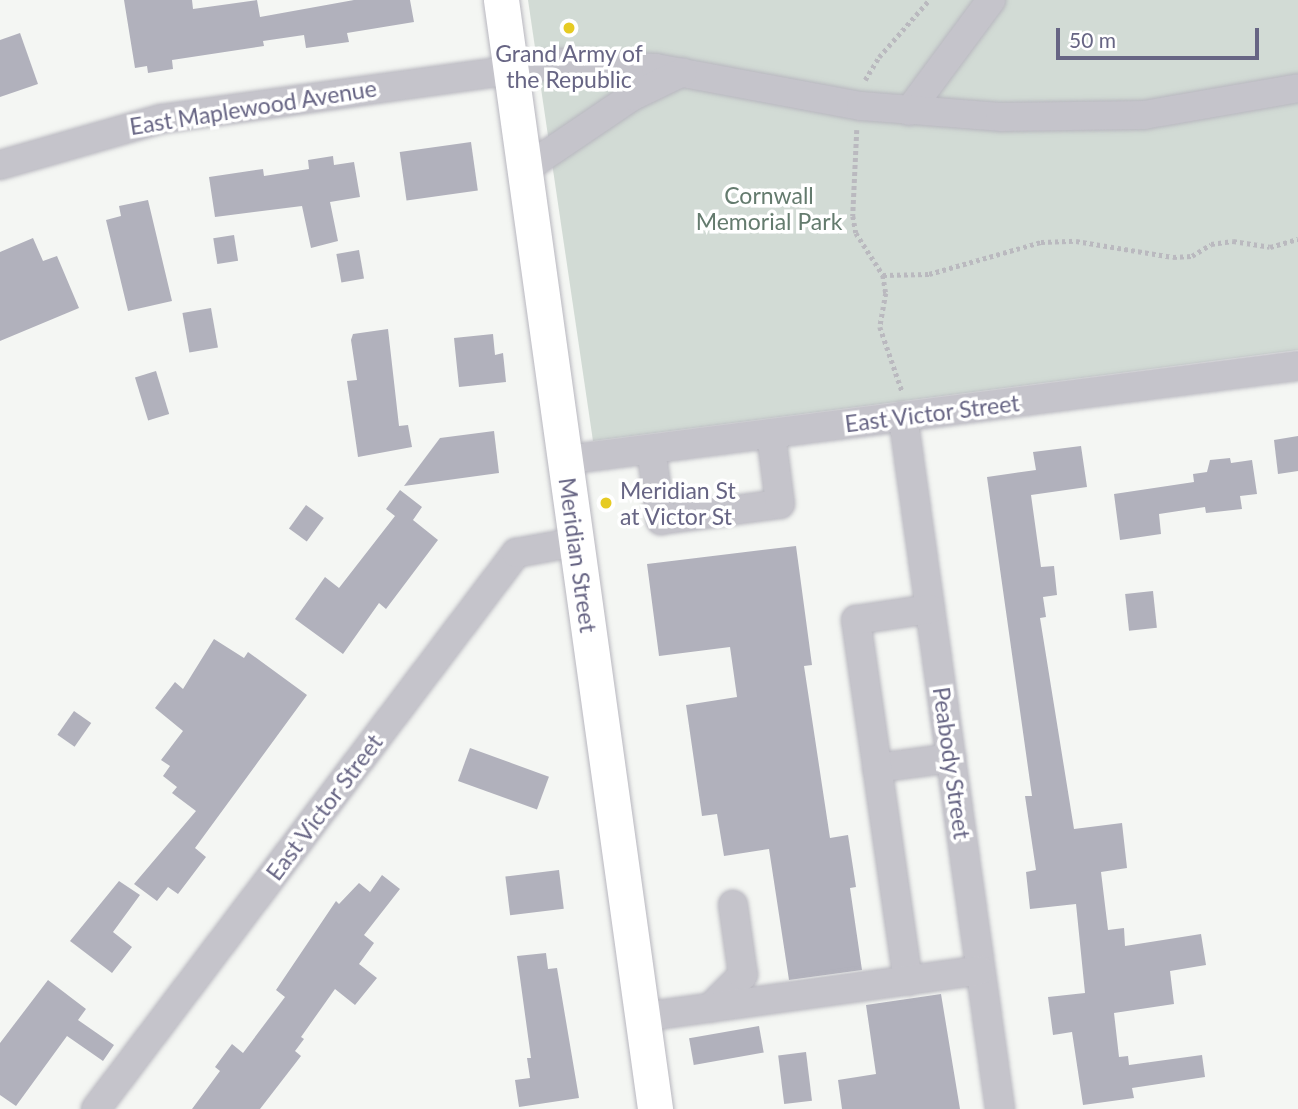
<!DOCTYPE html>
<html>
<head>
<meta charset="utf-8">
<style>
	body { margin:0 }
	#map { position:relative; width:1298px; height:1109px; overflow:hidden; background:#f4f6f3; font-family:Lato,sans-serif }
	div>[style] { position:absolute }
	.green>* { inset:0; background:#d2dbd5 }
	.building>* { inset:0; background:#b1b1bc; transform-origin:0 0 }
	.path>* { height:4.5px; margin-top:-2.25px; transform-origin:0; background:repeating-linear-gradient(90deg,#bab9bf 0 3.5px,transparent 0 7px) }
	.roads { filter:drop-shadow(0 0 2px #b8b7bf) drop-shadow(0 0 2px #b8b7bf) }
	.minor>* { height:28px; margin:-14px; padding:0 14px; transform-origin:14px; border-radius:14px; background:#c5c4cb }
	.major>* { height:35px; margin:-17.5px; padding:0 17.5px; transform-origin:17.5px; border-radius:17.5px; background:#fff }
	.dots>* { width:19px; height:19px; translate:-50% -50%; box-sizing:border-box; border:4px solid #fff; border-radius:50% }
	span { translate:-50% -50%; white-space:nowrap; text-align:center; line-height:1.15; -webkit-text-stroke:7px #fff; paint-order:stroke }
	.poi-label { font-size:23px; color:#676584 }
	.left { translate:0 -50%; text-align:left }
	.street-label { font-size:23px; color:#676584 }
	.park-label { font-size:23px; color:#647b6e }
	.scale { position:absolute; left:1056px; top:28px; width:203px; height:32px; box-sizing:border-box; border:4px solid #676584; border-top:0; padding-left:9px; font-size:21px; line-height:24px; white-space:nowrap; color:#676584; -webkit-text-stroke:5px #fff; paint-order:stroke }
</style>
</head>
<body>
<div id="map">
	<div class="green">
		<div style="clip-path:polygon(528px 0,1298px 0,1298px 350px,593px 441px)"></div>
	</div>
	<div class="building">
		<div style="clip-path:polygon(124px 0,192px 0,193px 9px,257px 0,260px 17px,354px 0,410px 0,414px 22px,347px 33px,349px 42px,306px 48px,304px 35px,263px 41px,264px 46px,172px 60px,173px 69px,148px 73px,147px 66px,135px 68px)"></div>
		<div style="clip-path:polygon(20px 33px,38px 84px,0 97px,0 40px)"></div>
		<div style="left:471px;top:142px;width:49px;height:72px;rotate:82deg"></div>
		<div style="clip-path:polygon(333px 156px,334px 165px,354px 162px,360px 197px,330px 202px,338px 241px,311px 248px,302px 206px,215px 217px,209px 177px,263px 169px,264px 176px,309px 169px,308px 160px)"></div>
		<div style="clip-path:polygon(148px 200px,172px 301px,128px 311px,106px 220px,121px 216px,119px 206px)"></div>
		<div style="left:234px;top:235px;width:26px;height:21px;rotate:81deg"></div>
		<div style="clip-path:polygon(33px 238px,43px 261px,57px 256px,79px 308px,0 341px,0 252px)"></div>
		<div style="left:359px;top:250px;width:29px;height:23px;rotate:80deg"></div>
		<div style="left:211px;top:308px;width:40px;height:29px;rotate:80deg"></div>
		<div style="clip-path:polygon(388px 329px,399px 426px,408px 425px,412px 447px,358px 457px,347px 381px,357px 380px,351px 340px,353px 334px)"></div>
		<div style="clip-path:polygon(493px 334px,495px 355px,503px 353px,506px 382px,459px 387px,454px 338px)"></div>
		<div style="left:156px;top:371px;width:45px;height:22px;rotate:73deg"></div>
		<div style="clip-path:polygon(494px 431px,499px 473px,404px 486px,440px 438px)"></div>
		<div style="clip-path:polygon(1298px 436px,1298px 471px,1278px 474px,1274px 440px)"></div>
		<div style="clip-path:polygon(1081px 446px,1087px 487px,1031px 495px,1041px 567px,1054px 566px,1057px 595px,1043px 597px,1046px 617px,1040px 618px,1074px 829px,1122px 823px,1127px 868px,1101px 872px,1108px 930px,1124px 928px,1125px 946px,1201px 934px,1206px 965px,1170px 971px,1174px 1004px,1114px 1013px,1119px 1057px,1128px 1056px,1129px 1065px,1202px 1055px,1205px 1077px,1132px 1088px,1134px 1098px,1083px 1105px,1072px 1032px,1053px 1035px,1048px 997px,1085px 993px,1076px 904px,1030px 909px,1026px 872px,1036px 870px,1025px 796px,1032px 796px,987px 477px,1036px 470px,1033px 452px)"></div>
		<div style="clip-path:polygon(1230px 458px,1231px 463px,1252px 460px,1257px 494px,1240px 496px,1242px 509px,1206px 513px,1205px 507px,1159px 514px,1161px 534px,1120px 540px,1114px 494px,1194px 482px,1193px 474px,1207px 472px,1210px 460px)"></div>
		<div style="clip-path:polygon(400px 490px,422px 507px,413px 520px,438px 540px,386px 609px,379px 603px,343px 654px,295px 619px,325px 577px,339px 588px,395px 516px,386px 509px)"></div>
		<div style="left:306px;top:505px;width:22px;height:29px;rotate:36deg"></div>
		<div style="clip-path:polygon(796px 546px,812px 665px,804px 666px,830px 838px,848px 835px,856px 887px,850px 888px,862px 970px,789px 980px,769px 849px,724px 856px,717px 814px,702px 816px,686px 705px,737px 697px,730px 647px,659px 656px,647px 564px)"></div>
		<div style="left:1153px;top:591px;width:37px;height:28px;rotate:84deg"></div>
		<div style="clip-path:polygon(214px 639px,244px 658px,248px 652px,307px 695px,195px 848px,206px 857px,178px 894px,168px 887px,157px 901px,134px 884px,196px 811px,172px 793px,177px 787px,163px 776px,170px 766px,161px 760px,183px 731px,155px 708px,175px 682px,183px 689px)"></div>
		<div style="left:74px;top:711px;width:21px;height:29px;rotate:35deg"></div>
		<div style="left:470px;top:748px;width:84px;height:35px;rotate:20deg"></div>
		<div style="left:559px;top:870px;width:39px;height:54px;rotate:83deg"></div>
		<div style="clip-path:polygon(382px 875px,400px 889px,364px 935px,374px 943px,359px 964px,377px 978px,355px 1005px,335px 989px,301px 1037px,304px 1039px,295px 1051px,301px 1056px,260px 1109px,192px 1109px,220px 1071px,215px 1067px,232px 1044px,243px 1053px,285px 997px,276px 990px,336px 901px,339px 904px,359px 883px,370px 892px)"></div>
		<div style="clip-path:polygon(119px 881px,140px 895px,113px 932px,132px 947px,112px 973px,70px 941px)"></div>
		<div style="clip-path:polygon(546px 953px,548px 969px,557px 968px,579px 1098px,519px 1107px,515px 1080px,530px 1078px,527px 1058px,531px 1058px,517px 956px)"></div>
		<div style="clip-path:polygon(48px 980px,86px 1009px,78px 1020px,114px 1045px,103px 1061px,67px 1036px,16px 1106px,0 1095px,0 1043px)"></div>
		<div style="clip-path:polygon(941px 994px,960px 1109px,842px 1109px,838px 1080px,876px 1074px,866px 1005px)"></div>
		<div style="left:759px;top:1026px;width:27px;height:71px;rotate:80deg"></div>
		<div style="left:806px;top:1052px;width:49px;height:28px;rotate:83deg"></div>
	</div>
	<div class="path">
		<div style="left:865px;top:80px;width:27px;rotate:-59deg"></div>
		<div style="left:879px;top:57px;width:76px;rotate:-48.7deg"></div>
		<div style="left:857px;top:130px;width:86px;rotate:92.7deg"></div>
		<div style="left:853px;top:216px;width:17px;rotate:80deg"></div>
		<div style="left:856px;top:233px;width:50px;rotate:57.3deg"></div>
		<div style="left:883px;top:275px;width:18px;rotate:81deg"></div>
		<div style="left:886px;top:293px;width:35px;rotate:100deg"></div>
		<div style="left:880px;top:327px;width:68px;rotate:71deg"></div>
		<div style="left:883px;top:275px;width:46px;rotate:-1.2deg"></div>
		<div style="left:929px;top:274px;width:116px;rotate:-15.9deg"></div>
		<div style="left:1041px;top:242px;width:35px;rotate:-2deg"></div>
		<div style="left:1076px;top:241px;width:98px;rotate:9.4deg"></div>
		<div style="left:1173px;top:257px;width:19px;rotate:-3deg"></div>
		<div style="left:1192px;top:256px;width:22px;rotate:-32deg"></div>
		<div style="left:1211px;top:244px;width:22px;rotate:-8deg"></div>
		<div style="left:1233px;top:241px;width:37px;rotate:9deg"></div>
		<div style="left:1270px;top:247px;width:29px;rotate:-16deg"></div>
	</div>
	<div class="roads">
		<div class="minor">
			<div style="left:909px;top:111px;width:138px;rotate:-53.5deg"></div>
			<div style="left:0;top:165px;width:166px;rotate:-16deg"></div>
			<div style="left:160px;top:119px;width:406px;rotate:-7.9deg"></div>
			<div style="left:562px;top:63px;width:94px;rotate:3deg"></div>
			<div style="left:656px;top:68px;width:208px;rotate:10.5deg"></div>
			<div style="left:861px;top:106px;width:139px;rotate:4.5deg"></div>
			<div style="left:1000px;top:117px;width:144px;rotate:-0.8deg"></div>
			<div style="left:1144px;top:115px;width:156px;rotate:-9.9deg"></div>
			<div style="left:525px;top:169px;width:130px;rotate:-34.1deg"></div>
			<div style="left:633px;top:96px;width:55px;rotate:-25.6deg"></div>
			<div style="left:903px;top:416px;width:700px;rotate:82.03deg"></div>
			<div style="left:651px;top:449px;width:72px;rotate:82deg"></div>
			<div style="left:661px;top:520px;width:120px;rotate:-7.7deg"></div>
			<div style="left:780px;top:504px;width:71px;rotate:-97.3deg"></div>
			<div style="left:565px;top:460px;width:739px;rotate:-7.31deg"></div>
			<div style="left:877px;top:768px;width:75px;rotate:-7.7deg"></div>
			<div style="left:908px;top:981px;width:365px;rotate:-98.2deg"></div>
			<div style="left:856px;top:620px;width:75px;rotate:-8.5deg"></div>
			<div style="left:710px;top:1008px;width:47px;rotate:-45deg"></div>
			<div style="left:743px;top:975px;width:71px;rotate:-98.1deg"></div>
			<div style="left:643px;top:1017px;width:340px;rotate:-7.9deg"></div>
			<div style="left:96px;top:1109px;width:697px;rotate:-52.93deg"></div>
			<div style="left:516px;top:553px;width:61px;rotate:-10.4deg"></div>
		</div>
		<div class="major">
			<div style="left:501px;top:0;width:1120px;rotate:82.09deg"></div>
		</div>
	</div>
	<div class="dots">
		<div style="left:569px;top:28px;background:#e6cb23"></div>
		<div style="left:606px;top:503px;background:#e6cb23"></div>
	</div>
	<div class="poi-label">
		<span style="left:569px;top:66px">Grand Army of<br>the Republic</span>
		<span class="left" style="left:620px;top:503px">Meridian St<br>at Victor St</span>
	</div>
	<div class="street-label">
		<span style="left:253px;top:107px;rotate:-9deg">East Maplewood Avenue</span>
		<span style="left:932px;top:413px;rotate:-7deg">East Victor Street</span>
		<span style="left:578px;top:555px;rotate:82deg">Meridian Street</span>
		<span style="left:952px;top:763px;rotate:82deg">Peabody Street</span>
		<span style="left:324px;top:807px;rotate:-53deg">East Victor Street</span>
	</div>
	<div class="park-label">
		<span style="left:769px;top:208px">Cornwall<br>Memorial Park</span>
	</div>
	<div class="scale">50 m</div>
</div>
</body>
</html>
